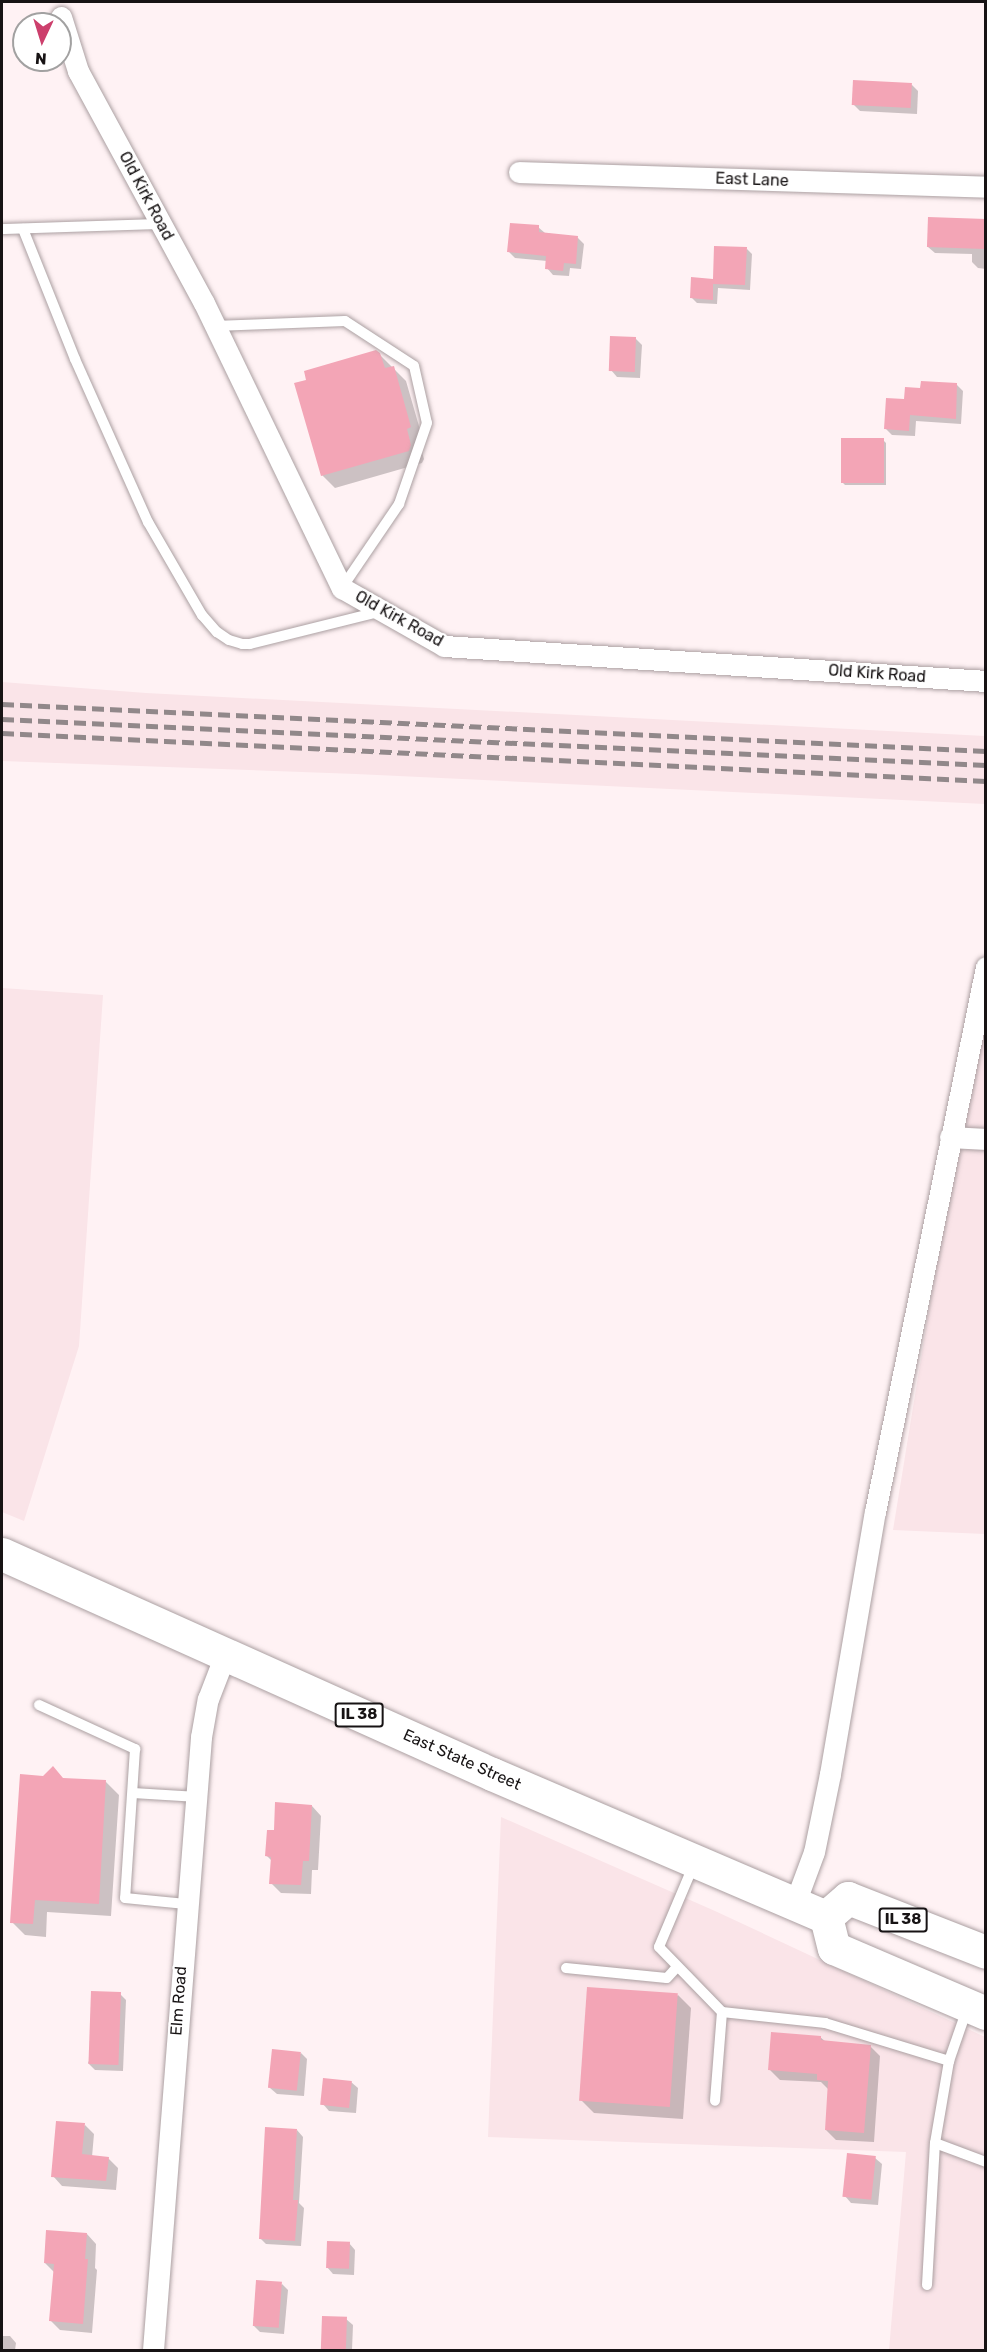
<!DOCTYPE html>
<html>
<head>
<meta charset="utf-8">
<style>
	body { margin:0 }
	#map { position:relative; width:987px; height:2352px; overflow:hidden; background:#fff2f4; font-family:Rubik,sans-serif }
	div>[style] { position:absolute }
	.built>* { inset:0; background:#fae4e8 }
	.shadow>* { inset:0; background:#0003 }
	.building>* { inset:0; background:#f3a5b6; transform-origin:0 0 }
	.roads { filter:drop-shadow(0 0 2px #aca0a2) drop-shadow(0 0 2px #aca0a2) }
	.service>* { height:10px; margin:-5px; padding:0 5px; transform-origin:5px; border-radius:5px; background:#fff }
	.minor>* { height:21px; margin:-10.5px; padding:0 10.5px; transform-origin:10.5px; border-radius:10.5px; background:#fff }
	.primary>* { height:33px; margin:-16.5px; padding:0 16.5px; transform-origin:16.5px; border-radius:16.5px; background:#fff }
	.rail>* { height:4.5px; margin-top:-2.25px; transform-origin:0; background:repeating-linear-gradient(90deg,#91888a 0 12px,transparent 0 18px) }
	span { translate:-50% -50%; white-space:nowrap; text-align:center; line-height:1.15; -webkit-text-stroke:4.5px #fff; paint-order:stroke }
	.shield-label span { padding:2px 4px; background:#fff; border:2px solid; border-radius:4px; -webkit-text-stroke-width:0 }
	.shield-label { font-size:15px; color:#171314; font-weight:700 }
	.street-label { font-size:16px; color:#171314 }
	.frame { position:absolute; inset:0; border:3px solid #171314; pointer-events:none }
	.north { position:absolute; left:12px; top:12px; width:60px; height:60px; box-sizing:border-box; background:#fff; border:2px solid #a2a1a1; border-radius:50%; rotate:184deg; font-size:16px; font-weight:700; line-height:24px; text-align:center; color:#171314 }
	.north::after { content:''; display:block; margin:auto; width:21px; height:27px; background:#cc3f6c; clip-path:polygon(50% 0,100% 100%,50% 72%,0 100%) }
</style>
</head>
<body>
<div id="map">
	<div class="built">
		<div style="clip-path:polygon(2px 682px,146px 693px,985px 736px,985px 804px,356px 774px,2px 761px)"></div>
		<div style="clip-path:polygon(2px 988px,103px 995px,79px 1346px,24px 1521px,2px 1512px)"></div>
		<div style="clip-path:polygon(985px 1011px,985px 1534px,893px 1530px,955px 1150px)"></div>
		<div style="clip-path:polygon(501px 1817px,715px 1911px,985px 2037px,985px 2350px,889px 2350px,906px 2152px,488px 2137px)"></div>
	</div>
	<div class="shadow">
		<div style="clip-path:polygon(912px 85px,918px 91px,917px 114px,860px 111px,854px 105px)"></div>
		<div style="clip-path:polygon(986px 220px,986px 269px,978px 268px,972px 262px,972px 254px,935px 253px,928px 247px)"></div>
		<div style="clip-path:polygon(538px 227px,545px 233px,578px 238px,584px 244px,581px 269px,570px 268px,569px 276px,553px 275px,547px 268px,547px 261px,515px 258px,509px 252px)"></div>
		<div style="clip-path:polygon(747px 249px,752px 254px,750px 290px,718px 288px,717px 304px,697px 303px,692px 298px)"></div>
		<div style="clip-path:polygon(635px 338px,642px 345px,640px 378px,617px 377px,611px 370px)"></div>
		<div style="clip-path:polygon(379px 354px,406px 381px,423px 440px,419px 441px,424px 459px,422px 463px,335px 488px,322px 475px)"></div>
		<div style="clip-path:polygon(957px 385px,963px 391px,961px 424px,916px 421px,915px 436px,892px 435px,886px 429px,905px 401px,922px 389px)"></div>
		<div style="clip-path:polygon(883px 440px,886px 443px,886px 485px,845px 485px,842px 482px)"></div>
		<div style="clip-path:polygon(64px 1779px,106px 1782px,119px 1795px,111px 1916px,47px 1912px,46px 1937px,25px 1935px,12px 1922px)"></div>
		<div style="clip-path:polygon(312px 1806px,321px 1816px,318px 1870px,312px 1870px,311px 1894px,281px 1893px,271px 1883px,272px 1861px,267px 1856px,275px 1832px)"></div>
		<div style="clip-path:polygon(120px 1994px,126px 2000px,123px 2071px,95px 2070px,88px 2063px)"></div>
		<div style="clip-path:polygon(678px 1995px,691px 2008px,683px 2119px,594px 2113px,581px 2100px)"></div>
		<div style="clip-path:polygon(820px 2037px,826px 2042px,870px 2046px,880px 2056px,874px 2142px,836px 2140px,826px 2130px,829px 2090px,821px 2082px,780px 2080px,770px 2070px)"></div>
		<div style="clip-path:polygon(301px 2053px,307px 2059px,304px 2096px,277px 2094px,270px 2088px)"></div>
		<div style="clip-path:polygon(351px 2082px,358px 2088px,356px 2113px,329px 2111px,323px 2104px)"></div>
		<div style="clip-path:polygon(85px 2125px,94px 2134px,92px 2157px,108px 2158px,118px 2168px,116px 2190px,62px 2186px,53px 2176px)"></div>
		<div style="clip-path:polygon(297px 2130px,303px 2137px,299px 2203px,304px 2208px,301px 2246px,266px 2244px,260px 2238px)"></div>
		<div style="clip-path:polygon(875px 2158px,882px 2164px,878px 2205px,851px 2203px,845px 2196px)"></div>
		<div style="clip-path:polygon(87px 2234px,96px 2244px,95px 2268px,97px 2270px,92px 2333px,60px 2330px,51px 2321px,54px 2272px,45px 2263px)"></div>
		<div style="clip-path:polygon(349px 2243px,355px 2250px,354px 2275px,333px 2274px,327px 2267px)"></div>
		<div style="clip-path:polygon(282px 2284px,288px 2290px,284px 2334px,260px 2332px,254px 2326px)"></div>
		<div style="clip-path:polygon(324px 2318px,346px 2319px,353px 2325px,352px 2350px,321px 2350px)"></div>
		<div style="clip-path:polygon(2px 2336px,10px 2336px,16px 2343px,15px 2350px,2px 2350px)"></div>
	</div>
	<div class="building">
		<div style="left:853px;top:80px;width:59px;height:25px;rotate:3deg"></div>
		<div style="left:928px;top:217px;width:58px;height:30px;rotate:2deg"></div>
		<div style="clip-path:polygon(510px 223px,539px 225px,539px 232px,578px 236px,576px 264px,564px 263px,563px 271px,545px 269px,546px 256px,507px 252px)"></div>
		<div style="clip-path:polygon(714px 246px,747px 247px,745px 285px,713px 284px,713px 300px,690px 298px,691px 277px,713px 279px)"></div>
		<div style="left:610px;top:336px;width:26px;height:35px;rotate:2deg"></div>
		<div style="clip-path:polygon(376px 350px,380px 353px,385px 368px,394px 366px,411px 427px,407px 429px,411px 445px,409px 451px,321px 476px,294px 383px,306px 380px,304px 371px)"></div>
		<div style="clip-path:polygon(921px 381px,957px 383px,956px 419px,910px 415px,909px 431px,884px 429px,886px 398px,904px 399px,905px 387px,920px 388px)"></div>
		<div style="left:841px;top:438px;width:43px;height:45px"></div>
		<div style="clip-path:polygon(53px 1766px,63px 1778px,106px 1780px,99px 1904px,35px 1900px,33px 1924px,10px 1923px,20px 1774px,43px 1776px)"></div>
		<div style="clip-path:polygon(275px 1802px,312px 1805px,309px 1861px,303px 1861px,301px 1885px,269px 1884px,271px 1857px,265px 1856px,267px 1830px,274px 1830px)"></div>
		<div style="left:587px;top:1987px;width:91px;height:114px;rotate:4deg"></div>
		<div style="left:91px;top:1991px;width:30px;height:73px;rotate:2deg"></div>
		<div style="clip-path:polygon(771px 2032px,821px 2036px,821px 2040px,871px 2045px,864px 2133px,825px 2130px,828px 2081px,817px 2080px,817px 2074px,768px 2070px)"></div>
		<div style="left:272px;top:2049px;width:29px;height:39px;rotate:6deg"></div>
		<div style="left:323px;top:2078px;width:29px;height:27px;rotate:6deg"></div>
		<div style="clip-path:polygon(56px 2121px,85px 2123px,82px 2154px,109px 2157px,106px 2181px,51px 2177px)"></div>
		<div style="clip-path:polygon(265px 2127px,297px 2129px,293px 2200px,298px 2200px,295px 2241px,259px 2239px)"></div>
		<div style="left:847px;top:2153px;width:29px;height:44px;rotate:6deg"></div>
		<div style="clip-path:polygon(46px 2230px,87px 2233px,85px 2259px,88px 2259px,83px 2324px,49px 2321px,54px 2264px,44px 2263px)"></div>
		<div style="left:327px;top:2241px;width:23px;height:27px;rotate:2deg"></div>
		<div style="left:256px;top:2280px;width:26px;height:46px;rotate:4deg"></div>
		<div style="left:322px;top:2316px;width:25px;height:34px;rotate:2deg"></div>
	</div>
	<div class="roads">
		<div class="service">
			<div style="left:2px;top:229px;width:159px;rotate:-1.8deg"></div>
			<div style="left:23px;top:229px;width:140px;rotate:68.2deg"></div>
			<div style="left:75px;top:359px;width:179px;rotate:65.9deg"></div>
			<div style="left:148px;top:522px;width:108px;rotate:59.9deg"></div>
			<div style="left:202px;top:615px;width:23px;rotate:49deg"></div>
			<div style="left:217px;top:632px;width:14px;rotate:34deg"></div>
			<div style="left:229px;top:640px;width:14px;rotate:17deg"></div>
			<div style="left:242px;top:644px;width:8px"></div>
			<div style="left:250px;top:644px;width:136px;rotate:-14deg"></div>
			<div style="left:215px;top:326px;width:130px;rotate:-2.2deg"></div>
			<div style="left:345px;top:321px;width:82px;rotate:33.1deg"></div>
			<div style="left:414px;top:366px;width:58px;rotate:77.2deg"></div>
			<div style="left:427px;top:423px;width:86px;rotate:109.1deg"></div>
			<div style="left:399px;top:504px;width:102px;rotate:124.2deg"></div>
			<div style="left:39px;top:1705px;width:106px;rotate:24.6deg"></div>
			<div style="left:135px;top:1749px;width:149px;rotate:93.8deg"></div>
			<div style="left:125px;top:1898px;width:61px;rotate:5.6deg"></div>
			<div style="left:133px;top:1793px;width:65px;rotate:3.5deg"></div>
			<div style="left:694px;top:1864px;width:90px;rotate:112.9deg"></div>
			<div style="left:659px;top:1947px;width:91px;rotate:45.9deg"></div>
			<div style="left:722px;top:2012px;width:89px;rotate:94.5deg"></div>
			<div style="left:566px;top:1968px;width:101px;rotate:5.7deg"></div>
			<div style="left:667px;top:1978px;width:15px;rotate:-48deg"></div>
			<div style="left:722px;top:2012px;width:104px;rotate:6.1deg"></div>
			<div style="left:825px;top:2023px;width:130px;rotate:17deg"></div>
			<div style="left:935px;top:2143px;width:54px;rotate:20.4deg"></div>
			<div style="left:927px;top:2285px;width:142px;rotate:-86.8deg"></div>
			<div style="left:935px;top:2143px;width:83px;rotate:-80.3deg"></div>
			<div style="left:949px;top:2061px;width:55px;rotate:-70.9deg"></div>
		</div>
		<div class="minor">
			<div style="left:61px;top:17px;width:57px;rotate:72.5deg"></div>
			<div style="left:78px;top:71px;width:264px;rotate:61.5deg"></div>
			<div style="left:204px;top:303px;width:317px;rotate:64.2deg"></div>
			<div style="left:342px;top:588px;width:117px;rotate:29.6deg"></div>
			<div style="left:444px;top:646px;width:543px;rotate:3.69deg"></div>
			<div style="left:519px;top:172px;width:467px;rotate:1.8deg"></div>
			<div style="left:950px;top:1137px;width:36px;rotate:3deg"></div>
			<div style="left:795px;top:1903px;width:54px;rotate:-69.6deg"></div>
			<div style="left:814px;top:1852px;width:80px;rotate:-78.4deg"></div>
			<div style="left:830px;top:1774px;width:266px;rotate:-80.3deg"></div>
			<div style="left:875px;top:1512px;width:556px;rotate:-78.49deg"></div>
			<div style="left:153px;top:2350px;width:615px;rotate:-85.52deg"></div>
			<div style="left:201px;top:1737px;width:39px;rotate:-80deg"></div>
			<div style="left:208px;top:1699px;width:47px;rotate:-68.9deg"></div>
		</div>
		<div class="primary">
			<div style="left:2px;top:1554px;width:537px;rotate:24.18deg"></div>
			<div style="left:492px;top:1774px;width:363px;rotate:23.2deg"></div>
			<div style="left:826px;top:1917px;width:32px;rotate:76deg"></div>
			<div style="left:834px;top:1948px;width:165px;rotate:23.2deg"></div>
			<div style="left:826px;top:1917px;width:29px;rotate:-41deg"></div>
			<div style="left:848px;top:1898px;width:148px;rotate:21.4deg"></div>
		</div>
	</div>
	<div class="rail">
		<div style="left:2px;top:704px;width:985px;rotate:2.73deg"></div>
		<div style="left:2px;top:719px;width:985px;rotate:2.68deg"></div>
		<div style="left:2px;top:733px;width:985px;rotate:2.79deg"></div>
	</div>
	<div class="shield-label">
		<span style="left:359px;top:1715px">IL 38</span>
		<span style="left:903px;top:1920px">IL 38</span>
	</div>
	<div class="street-label">
		<span style="left:752px;top:180px;rotate:2deg">East Lane</span>
		<span style="left:146px;top:196px;rotate:62deg">Old Kirk Road</span>
		<span style="left:399px;top:619px;rotate:29deg">Old Kirk Road</span>
		<span style="left:877px;top:674px;rotate:4deg">Old Kirk Road</span>
		<span style="left:462px;top:1760px;rotate:24deg">East State Street</span>
		<span style="left:179px;top:2001px;rotate:-86deg">Elm Road</span>
	</div>
	<div class="frame"></div>
	<div class="north">N</div>
</div>
</body>
</html>
